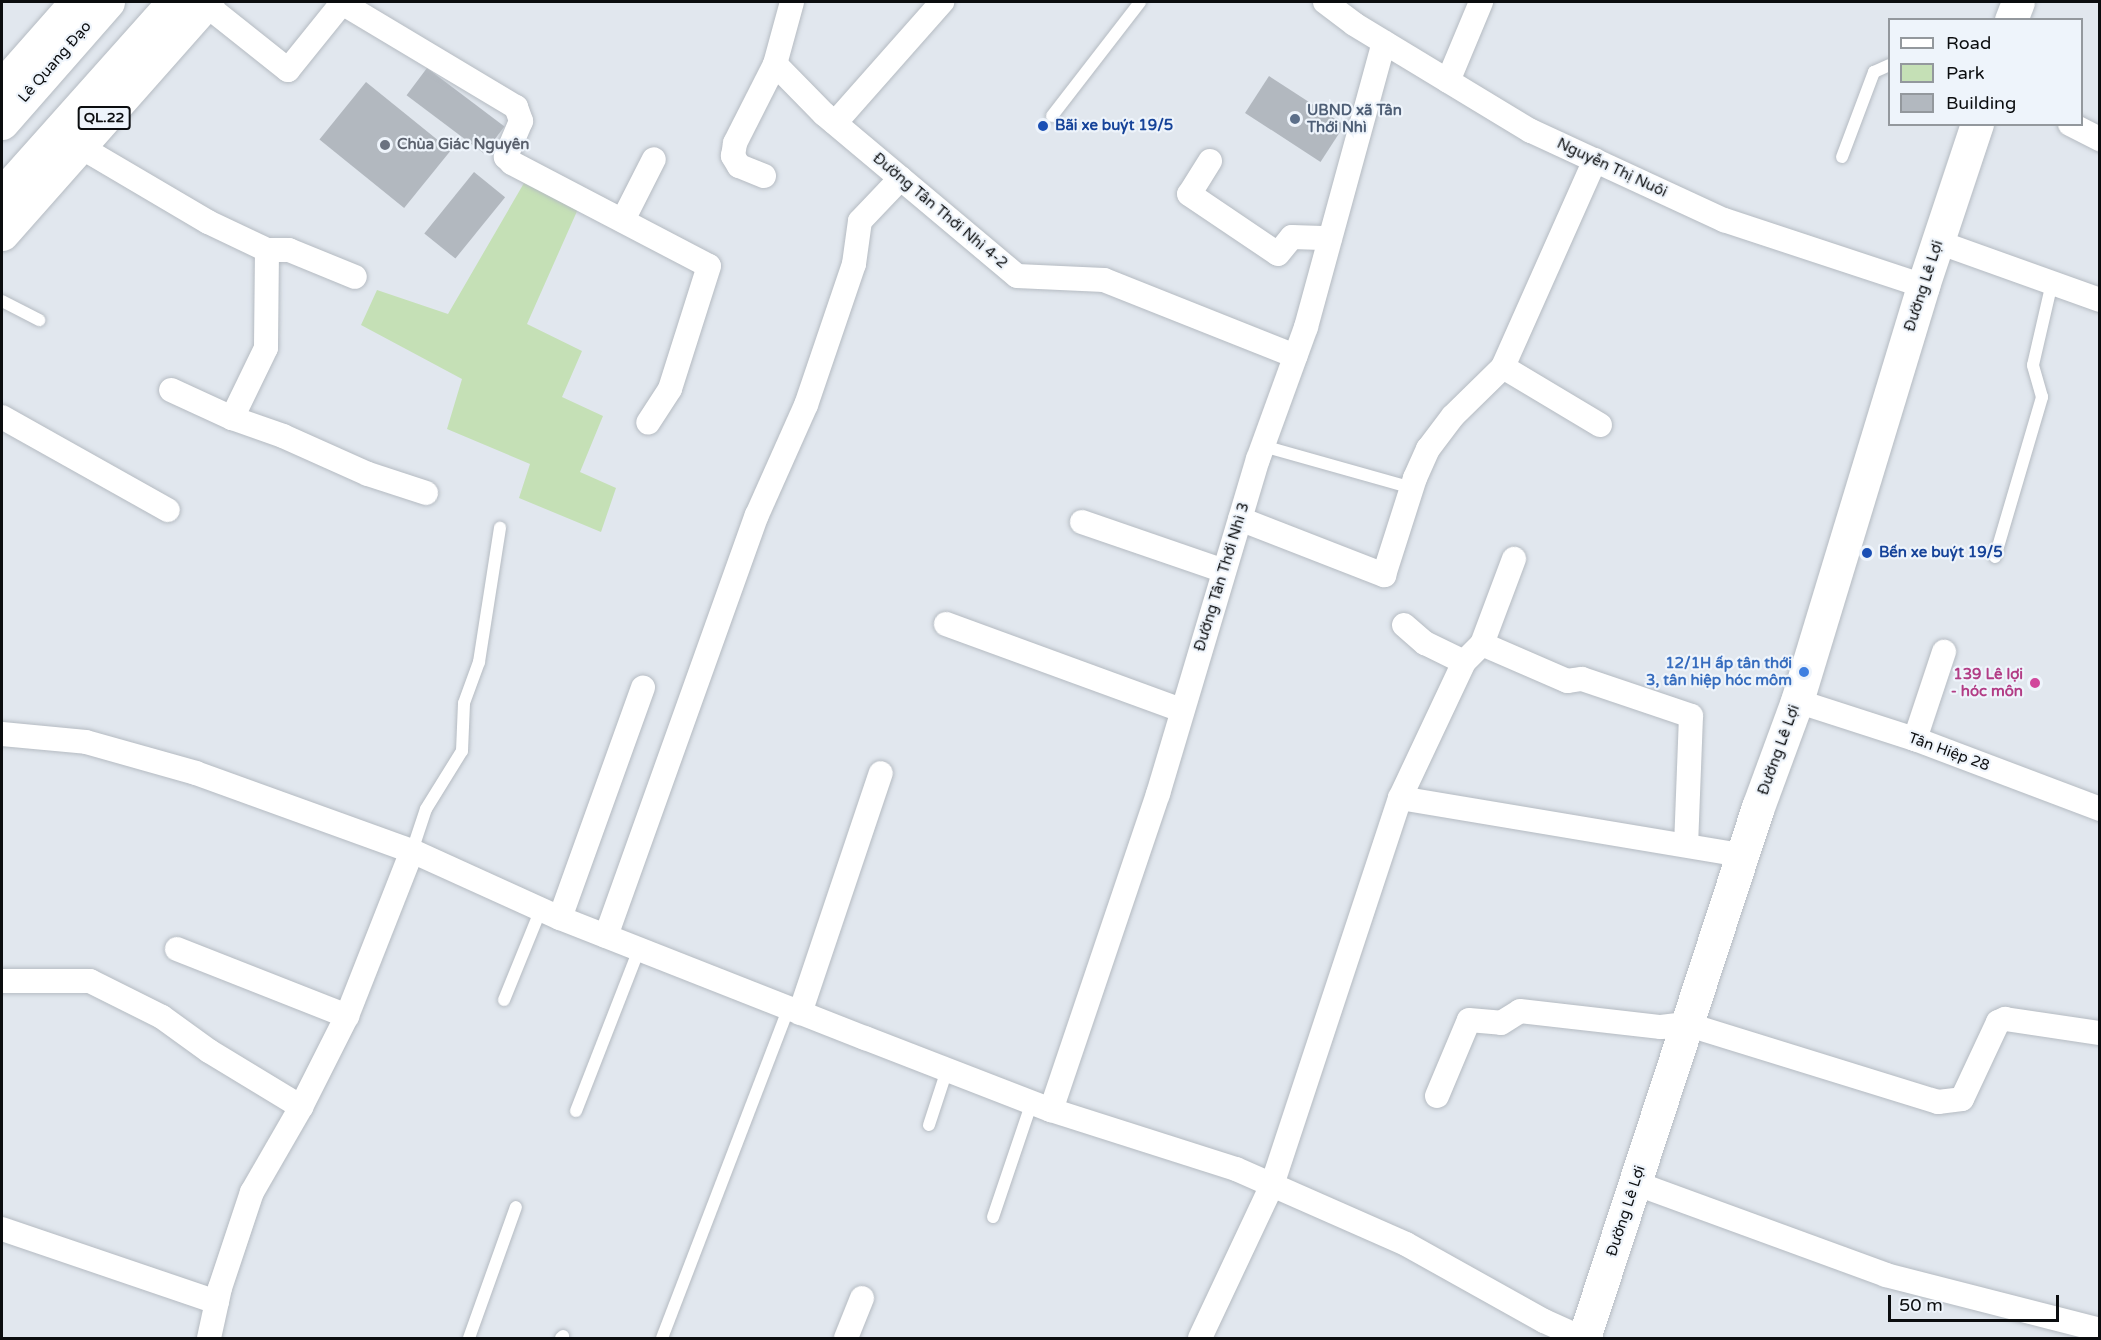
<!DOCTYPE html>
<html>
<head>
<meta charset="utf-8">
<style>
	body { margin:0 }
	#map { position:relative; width:2101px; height:1340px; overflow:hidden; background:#e1e7ee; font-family:"Varela Round",sans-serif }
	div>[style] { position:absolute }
	.green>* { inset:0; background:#c5e0b6 }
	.building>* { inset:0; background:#b2b8bf; transform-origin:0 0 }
	.roads { filter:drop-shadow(0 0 2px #b5bbc2) drop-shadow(0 0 2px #b5bbc2) }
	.service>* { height:12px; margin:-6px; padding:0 6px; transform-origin:6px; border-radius:6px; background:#fff }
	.minor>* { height:24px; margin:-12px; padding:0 12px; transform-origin:12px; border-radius:12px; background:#fff }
	.primary>* { height:33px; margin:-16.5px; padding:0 16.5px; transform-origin:16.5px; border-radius:16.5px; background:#fff }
	.trunk>* { height:33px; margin:-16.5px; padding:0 16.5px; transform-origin:16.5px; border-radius:16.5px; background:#fff }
	.dots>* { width:16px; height:16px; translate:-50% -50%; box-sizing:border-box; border:3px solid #eef4fb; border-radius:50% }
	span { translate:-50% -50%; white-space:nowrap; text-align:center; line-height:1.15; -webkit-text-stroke:4.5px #eef4fb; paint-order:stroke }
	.shield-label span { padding:2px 4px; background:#eef4fb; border:2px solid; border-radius:4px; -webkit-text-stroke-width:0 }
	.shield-label { font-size:14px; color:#0b0d0f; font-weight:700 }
	.street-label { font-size:15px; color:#0b0d0f }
	.service-label { font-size:15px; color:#4e5e75; font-weight:700 }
	.left { translate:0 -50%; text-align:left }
	.transit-label { font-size:15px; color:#164399; font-weight:700 }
	.worship-label { font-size:15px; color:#5b616d; font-weight:700 }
	.shop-label { font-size:15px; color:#366cbe; font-weight:700 }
	.right { translate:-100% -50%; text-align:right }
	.hotel-label { font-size:15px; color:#b23c85; font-weight:700 }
	.frame { position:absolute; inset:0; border:3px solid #0b0d0f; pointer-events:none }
	.legend { position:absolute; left:1888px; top:18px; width:195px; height:108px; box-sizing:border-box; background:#eef4fb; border:2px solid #93989d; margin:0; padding:8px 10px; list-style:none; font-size:18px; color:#0b0d0f }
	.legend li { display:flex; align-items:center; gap:12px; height:30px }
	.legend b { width:30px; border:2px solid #93989d }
	.scale { position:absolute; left:1888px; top:1295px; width:171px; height:27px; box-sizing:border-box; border:3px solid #0b0d0f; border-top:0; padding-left:8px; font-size:18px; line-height:21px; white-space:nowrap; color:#0b0d0f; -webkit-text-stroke:4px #eef4fb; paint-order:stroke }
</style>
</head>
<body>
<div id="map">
	<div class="green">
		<div style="clip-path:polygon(524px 183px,578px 209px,527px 324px,582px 351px,562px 397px,603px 416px,580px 472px,616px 488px,601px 532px,519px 498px,530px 464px,447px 429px,462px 379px,361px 325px,377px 290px,448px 314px)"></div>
	</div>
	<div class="building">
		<div style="left:427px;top:68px;width:97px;height:34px;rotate:37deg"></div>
		<div style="left:1269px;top:76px;width:90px;height:44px;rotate:33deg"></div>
		<div style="left:366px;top:82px;width:109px;height:74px;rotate:39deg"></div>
		<div style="left:474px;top:172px;width:40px;height:79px;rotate:39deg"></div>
	</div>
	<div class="roads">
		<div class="service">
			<div style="left:1052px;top:116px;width:144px;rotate:-52.3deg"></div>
			<div style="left:1842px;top:157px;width:91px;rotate:-69.4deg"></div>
			<div style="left:1874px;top:72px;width:17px;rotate:-24deg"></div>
			<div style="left:2px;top:301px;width:42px;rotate:27.2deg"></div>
			<div style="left:1263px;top:446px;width:155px;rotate:15.7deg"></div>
			<div style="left:1995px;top:557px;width:167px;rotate:-73.6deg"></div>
			<div style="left:2042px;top:397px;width:33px;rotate:-106deg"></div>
			<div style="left:2033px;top:365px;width:84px;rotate:-77deg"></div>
			<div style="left:412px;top:851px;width:44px;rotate:-71.6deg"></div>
			<div style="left:426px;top:809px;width:68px;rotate:-58.2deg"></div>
			<div style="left:462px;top:751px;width:48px;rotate:-87.6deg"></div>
			<div style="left:464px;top:703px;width:44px;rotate:-69.9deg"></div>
			<div style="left:479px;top:662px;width:136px;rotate:-81.1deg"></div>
			<div style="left:504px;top:1000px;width:98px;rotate:-67.9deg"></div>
			<div style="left:576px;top:1111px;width:174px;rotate:-68.7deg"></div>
			<div style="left:929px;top:1125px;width:58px;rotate:-71.9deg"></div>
			<div style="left:993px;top:1217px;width:121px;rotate:-71.3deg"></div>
			<div style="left:469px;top:1338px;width:139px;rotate:-70.3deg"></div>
			<div style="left:561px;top:1338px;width:3px;rotate:-45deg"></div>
			<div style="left:662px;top:1338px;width:354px;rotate:-69deg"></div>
		</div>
		<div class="minor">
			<div style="left:792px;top:2px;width:64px;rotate:105.3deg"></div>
			<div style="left:775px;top:64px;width:70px;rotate:45.6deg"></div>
			<div style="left:824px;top:114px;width:252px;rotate:40deg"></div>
			<div style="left:1017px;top:276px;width:87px;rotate:2.6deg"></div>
			<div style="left:1104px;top:280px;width:206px;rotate:21.7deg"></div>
			<div style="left:1325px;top:2px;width:36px;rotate:37deg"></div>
			<div style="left:1354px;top:24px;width:207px;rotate:31.2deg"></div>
			<div style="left:1531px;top:131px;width:213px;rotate:24.8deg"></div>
			<div style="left:1724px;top:220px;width:210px;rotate:18.3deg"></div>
			<div style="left:205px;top:4px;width:106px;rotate:38.5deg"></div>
			<div style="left:288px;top:70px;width:86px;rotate:-51.1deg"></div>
			<div style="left:342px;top:3px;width:203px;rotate:30.9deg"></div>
			<div style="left:516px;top:107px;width:15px;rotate:70deg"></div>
			<div style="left:521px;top:121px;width:39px;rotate:113deg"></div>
			<div style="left:506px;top:157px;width:8px;rotate:45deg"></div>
			<div style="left:512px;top:163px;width:222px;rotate:27.6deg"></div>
			<div style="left:709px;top:266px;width:129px;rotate:107.6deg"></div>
			<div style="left:670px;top:389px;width:40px;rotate:122.9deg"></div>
			<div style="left:1448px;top:81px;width:86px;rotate:-67.3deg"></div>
			<div style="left:835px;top:123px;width:162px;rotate:-48.5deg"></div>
			<div style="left:2070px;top:124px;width:34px;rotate:27deg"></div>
			<div style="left:79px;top:146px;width:150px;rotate:30.5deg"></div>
			<div style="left:208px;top:222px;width:65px;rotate:25.4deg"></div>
			<div style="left:267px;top:250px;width:98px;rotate:90.6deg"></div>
			<div style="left:266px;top:348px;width:78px;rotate:115.9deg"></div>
			<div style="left:232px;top:418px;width:67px;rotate:-155.3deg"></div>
			<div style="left:1595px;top:160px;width:227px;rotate:114deg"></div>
			<div style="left:1503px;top:367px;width:113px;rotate:30.9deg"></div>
			<div style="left:1210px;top:161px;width:39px;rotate:122deg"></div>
			<div style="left:1189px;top:194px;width:107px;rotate:34deg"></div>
			<div style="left:1278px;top:254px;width:22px;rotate:-51deg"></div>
			<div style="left:1292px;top:237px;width:38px;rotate:2deg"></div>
			<div style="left:764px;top:176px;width:27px;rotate:-158deg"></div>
			<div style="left:739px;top:166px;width:12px;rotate:-121deg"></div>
			<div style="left:733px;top:156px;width:13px;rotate:-81deg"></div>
			<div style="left:735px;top:143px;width:89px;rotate:-63.1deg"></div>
			<div style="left:623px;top:220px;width:68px;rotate:-63.1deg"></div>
			<div style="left:1938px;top:242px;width:172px;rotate:19.7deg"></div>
			<div style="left:267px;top:250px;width:22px"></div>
			<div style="left:289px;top:250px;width:71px;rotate:22.2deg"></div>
			<div style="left:2px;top:417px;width:190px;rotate:29.3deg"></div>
			<div style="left:232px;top:418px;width:54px;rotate:19.4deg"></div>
			<div style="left:283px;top:436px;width:93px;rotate:24.1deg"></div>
			<div style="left:368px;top:474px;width:61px;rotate:18.1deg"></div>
			<div style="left:1240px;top:519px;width:155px;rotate:21.3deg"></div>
			<div style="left:1384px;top:575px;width:102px;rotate:-72.3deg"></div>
			<div style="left:1415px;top:478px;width:32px;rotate:-66deg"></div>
			<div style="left:1428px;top:449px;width:41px;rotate:-52.9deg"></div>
			<div style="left:1453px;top:416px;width:70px;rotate:-44.4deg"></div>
			<div style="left:1082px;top:522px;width:150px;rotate:19deg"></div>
			<div style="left:946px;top:624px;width:250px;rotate:20.1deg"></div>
			<div style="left:1404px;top:625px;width:28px;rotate:41deg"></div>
			<div style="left:1425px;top:643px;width:43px;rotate:26deg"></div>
			<div style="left:1482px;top:644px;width:93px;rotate:23.5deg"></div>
			<div style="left:1567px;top:681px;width:15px;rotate:-8deg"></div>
			<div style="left:1582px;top:679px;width:115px;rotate:18.7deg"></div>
			<div style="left:1691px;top:716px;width:129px;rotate:92.2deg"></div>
			<div style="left:1797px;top:701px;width:124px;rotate:17.9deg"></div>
			<div style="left:1915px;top:739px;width:198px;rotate:20.7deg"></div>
			<div style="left:2px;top:734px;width:84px;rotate:5.4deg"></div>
			<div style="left:86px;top:742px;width:114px;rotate:15.7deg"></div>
			<div style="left:196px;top:773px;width:230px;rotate:19.9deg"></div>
			<div style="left:412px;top:851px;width:162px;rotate:24.4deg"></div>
			<div style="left:560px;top:918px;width:328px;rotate:21.5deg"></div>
			<div style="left:865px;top:1038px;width:199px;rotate:21.2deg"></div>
			<div style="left:1051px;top:1110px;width:194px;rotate:17.7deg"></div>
			<div style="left:1236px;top:1169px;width:186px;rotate:23.8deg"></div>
			<div style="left:1406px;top:1244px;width:158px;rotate:29.2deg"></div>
			<div style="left:1544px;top:1321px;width:42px;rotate:24.1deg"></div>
			<div style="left:1915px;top:739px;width:92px;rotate:-71.6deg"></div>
			<div style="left:1400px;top:798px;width:347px;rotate:9.5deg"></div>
			<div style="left:560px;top:918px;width:245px;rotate:-70.2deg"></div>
			<div style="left:606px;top:936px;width:447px;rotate:-70.3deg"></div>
			<div style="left:757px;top:515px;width:120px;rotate:-66deg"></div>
			<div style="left:806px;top:405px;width:149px;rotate:-71.2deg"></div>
			<div style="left:854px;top:264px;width:43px;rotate:-82.1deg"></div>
			<div style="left:860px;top:221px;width:59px;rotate:-46.4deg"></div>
			<div style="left:177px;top:949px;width:183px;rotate:21.5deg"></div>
			<div style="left:347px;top:1016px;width:177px;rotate:-68.5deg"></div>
			<div style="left:2px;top:981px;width:88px"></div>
			<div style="left:90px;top:981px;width:80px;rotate:26.6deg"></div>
			<div style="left:162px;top:1017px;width:58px;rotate:35.9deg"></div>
			<div style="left:209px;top:1051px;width:108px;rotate:31.3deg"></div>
			<div style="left:301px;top:1107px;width:102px;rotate:-63.2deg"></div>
			<div style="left:800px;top:1013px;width:253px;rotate:-71.4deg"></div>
			<div style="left:1437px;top:1096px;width:82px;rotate:-67.2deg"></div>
			<div style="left:1469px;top:1020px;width:32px;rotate:5deg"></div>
			<div style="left:1501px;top:1023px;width:22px;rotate:-32deg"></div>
			<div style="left:1520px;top:1011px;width:142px;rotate:6.5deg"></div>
			<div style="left:1661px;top:1027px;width:25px;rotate:-7deg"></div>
			<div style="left:1686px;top:1024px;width:264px;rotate:17.2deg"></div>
			<div style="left:1938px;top:1102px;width:24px;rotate:-7deg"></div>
			<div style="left:1962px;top:1099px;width:85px;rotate:-64.9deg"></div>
			<div style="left:1998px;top:1022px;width:8px;rotate:-23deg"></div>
			<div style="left:2005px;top:1019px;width:96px;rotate:8.4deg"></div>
			<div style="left:1051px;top:1110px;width:334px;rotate:-71.3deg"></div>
			<div style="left:1158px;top:794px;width:350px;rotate:-73.4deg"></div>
			<div style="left:1258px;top:459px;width:140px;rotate:-70deg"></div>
			<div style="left:1306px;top:327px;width:295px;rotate:-74.7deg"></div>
			<div style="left:1635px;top:1183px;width:267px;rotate:20.1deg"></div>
			<div style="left:1886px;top:1275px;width:221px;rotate:14.4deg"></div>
			<div style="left:2px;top:1229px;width:227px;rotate:18.8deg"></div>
			<div style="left:209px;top:1338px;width:51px;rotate:-77.6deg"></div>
			<div style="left:220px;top:1288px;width:101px;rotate:-71.6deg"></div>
			<div style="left:252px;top:1192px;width:98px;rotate:-60deg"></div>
			<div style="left:846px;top:1338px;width:43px;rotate:-68.2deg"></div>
			<div style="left:1200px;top:1338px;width:169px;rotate:-64.8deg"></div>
			<div style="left:1272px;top:1185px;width:408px;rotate:-71.7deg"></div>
			<div style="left:1400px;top:798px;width:150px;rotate:-64.8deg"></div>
			<div style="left:1464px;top:662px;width:25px;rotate:-45deg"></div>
			<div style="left:1482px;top:644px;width:91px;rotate:-69.4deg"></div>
		</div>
		<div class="primary">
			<div style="left:2011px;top:20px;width:19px;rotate:-69deg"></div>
			<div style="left:1584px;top:1338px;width:559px;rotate:-71.86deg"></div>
			<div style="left:1758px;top:807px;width:113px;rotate:-69.8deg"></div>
			<div style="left:1797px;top:701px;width:434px;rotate:-73.1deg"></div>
			<div style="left:1923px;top:286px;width:171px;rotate:-71.6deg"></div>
		</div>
		<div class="trunk">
			<div style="left:2px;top:86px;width:112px;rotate:-48.6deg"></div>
			<div style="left:2px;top:123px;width:161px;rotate:-48.8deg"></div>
			<div style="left:2px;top:194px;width:257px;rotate:-48.3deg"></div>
			<div style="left:2px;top:234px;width:310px;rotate:-48.5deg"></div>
		</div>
	</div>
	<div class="dots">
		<div style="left:1295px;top:119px;background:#5c6f8a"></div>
		<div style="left:1043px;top:126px;background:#1a4fb4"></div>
		<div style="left:385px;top:145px;background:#6b7280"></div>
		<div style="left:1867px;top:553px;background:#1a4fb4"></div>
		<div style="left:1804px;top:672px;background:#3f7fe0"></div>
		<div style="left:2035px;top:683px;background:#d1479c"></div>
	</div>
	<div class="shield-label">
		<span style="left:104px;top:118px">QL.22</span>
	</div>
	<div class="street-label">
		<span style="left:55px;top:62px;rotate:-49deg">Lê Quang Đạo</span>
		<span style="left:1612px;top:168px;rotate:25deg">Nguyễn Thị Nuôi</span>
		<span style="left:940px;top:211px;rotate:40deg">Đường Tân Thới Nhì 4-2</span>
		<span style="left:1924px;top:286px;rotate:-72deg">Đường Lê Lợi</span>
		<span style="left:1222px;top:577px;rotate:-73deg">Đường Tân Thới Nhì 3</span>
		<span style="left:1779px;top:750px;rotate:-70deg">Đường Lê Lợi</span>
		<span style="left:1949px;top:752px;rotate:20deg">Tân Hiệp 28</span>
		<span style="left:1626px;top:1211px;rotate:-72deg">Đường Lê Lợi</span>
	</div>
	<div class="service-label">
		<span class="left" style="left:1307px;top:119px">UBND xã Tân<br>Thới Nhì</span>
	</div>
	<div class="transit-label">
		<span class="left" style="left:1055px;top:126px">Bãi xe buýt 19/5</span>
		<span class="left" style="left:1879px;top:553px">Bến xe buýt 19/5</span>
	</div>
	<div class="worship-label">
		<span class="left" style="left:397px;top:145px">Chùa Giác Nguyên</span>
	</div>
	<div class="shop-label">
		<span class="right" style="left:1792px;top:672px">12/1H ấp tân thới<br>3, tân hiệp hóc môm</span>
	</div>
	<div class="hotel-label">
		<span class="right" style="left:2023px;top:683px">139 Lê lợi<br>- hóc môn</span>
	</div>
	<div class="frame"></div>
	<ul class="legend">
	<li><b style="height:8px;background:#fff"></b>Road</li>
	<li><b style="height:16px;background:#c5e0b6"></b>Park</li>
	<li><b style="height:16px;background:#b2b8bf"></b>Building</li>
	</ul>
	<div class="scale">50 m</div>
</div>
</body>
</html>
